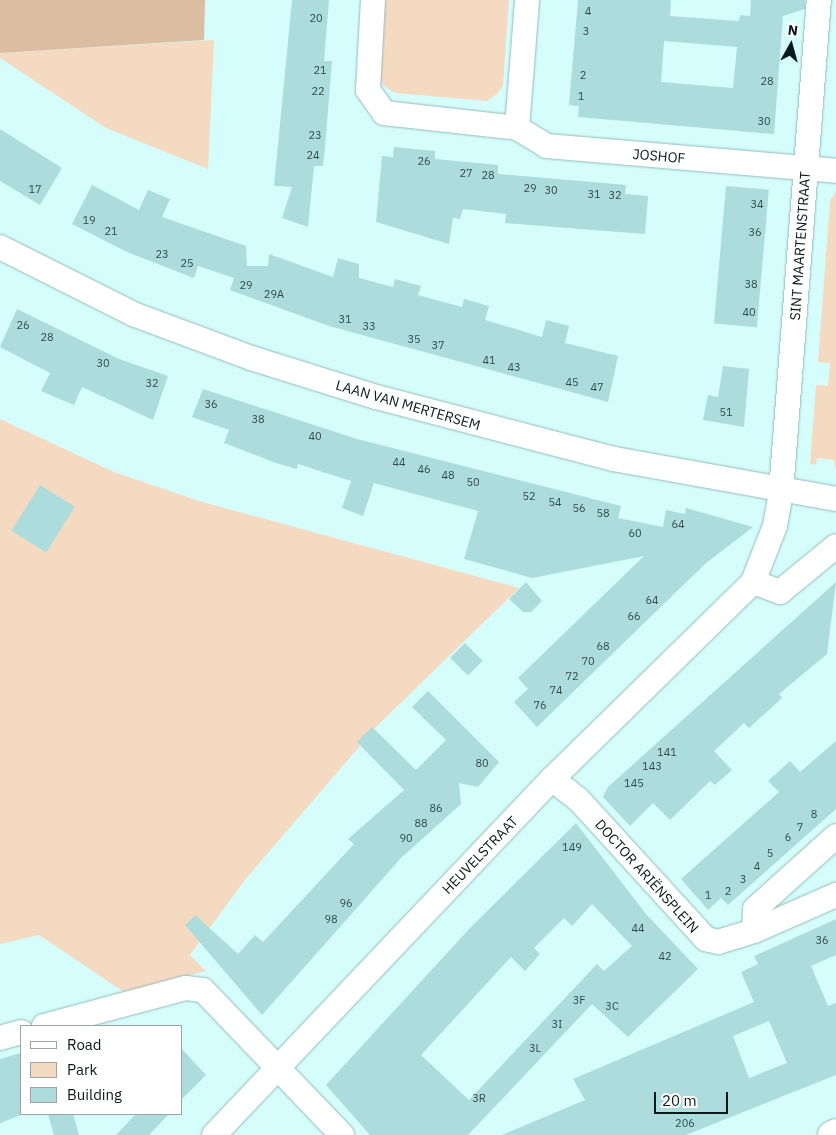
<!DOCTYPE html>
<html>
<head>
<meta charset="utf-8">
<style>
	body { margin:0 }
	#map { position:relative; width:836px; height:1135px; overflow:hidden; background:#d4fdfb; font-family:"IBM Plex Sans",sans-serif }
	div>[style] { position:absolute }
	.green>* { inset:0; background:#f5dac2 }
	.forest>* { inset:0; background:#dbbda2 }
	.building>* { inset:0; background:#acdcdb; transform-origin:0 0 }
	.roads { filter:drop-shadow(0 0 1px #94bbba) drop-shadow(0 0 1px #94bbba) }
	.minor>* { height:24px; margin:-12px; padding:0 12px; transform-origin:12px; border-radius:12px; background:#fff }
	.tertiary>* { height:28px; margin:-14px; padding:0 14px; transform-origin:14px; border-radius:14px; background:#fff }
	span { translate:-50% -50%; white-space:nowrap; text-align:center; line-height:1.15; -webkit-text-stroke:4.5px #fff; paint-order:stroke }
	.number-label { font-size:11px; color:#324a4a }
	.number-label span { -webkit-text-stroke-width:0 }
	.street-label { font-size:14px; color:#0a1919 }
	.legend { position:absolute; left:20px; top:1025px; width:162px; height:90px; box-sizing:border-box; background:#fff; border:1px solid #9da3a3; margin:0; padding:6px 9px; list-style:none; font-size:15px; color:#0a1919 }
	.legend li { display:flex; align-items:center; gap:10px; height:25px }
	.legend b { width:25px; border:1px solid #9da3a3 }
	.north { position:absolute; left:766px; top:20px; width:50px; height:50px; -webkit-text-stroke:4px #fff; paint-order:stroke; rotate:7deg; font-size:14px; font-weight:700; line-height:20px; text-align:center; color:#0a1919 }
	.north::after { content:''; display:block; margin:auto; width:18px; height:22px; background:#0a1919; clip-path:polygon(50% 0,100% 100%,50% 72%,0 100%) }
	.scale { position:absolute; left:654px; top:1092px; width:74px; height:22px; box-sizing:border-box; border:2px solid #0a1919; border-top:0; padding-left:6px; font-size:15px; line-height:18px; white-space:nowrap; color:#0a1919; -webkit-text-stroke:4px #fff; paint-order:stroke }
</style>
</head>
<body>
<div id="map">
	<div class="green">
		<div style="clip-path:polygon(383px 0,509px 0,503px 85px,497px 94px,487px 101px,395px 93px,384px 86px,378px 77px)"></div>
		<div style="clip-path:polygon(214px 40px,208px 169px,106px 128px,0 58px,0 53px)"></div>
		<div style="clip-path:polygon(836px 191px,836px 469px,834px 460px,817px 458px,816px 465px,810px 464px,816px 385px,828px 386px,830px 363px,818px 362px,830px 201px)"></div>
		<div style="clip-path:polygon(0 419px,114px 472px,199px 501px,519px 588px,377px 726px,244px 881px,190px 955px,206px 971px,124px 992px,39px 935px,0 944px)"></div>
	</div>
	<div class="forest">
		<div style="clip-path:polygon(0 0,205px 0,204px 40px,0 53px)"></div>
	</div>
	<div class="building">
		<div style="clip-path:polygon(292px 0,329px 0,324px 61px,332px 61px,325px 147px,323px 166px,314px 166px,308px 227px,282px 218px,292px 187px,274px 186px)"></div>
		<div style="clip-path:polygon(evenodd,578px 0,671px 0,670px 16px,739px 21px,740px 15px,750px 16px,751px 0,805px 0,805px 9px,783px 16px,774px 134px,578px 117px,579px 106px,569px 105px,578px 0,664px 41px,737px 47px,733px 88px,661px 82px,664px 41px)"></div>
		<div style="clip-path:polygon(0 129px,62px 168px,40px 205px,0 181px)"></div>
		<div style="clip-path:polygon(394px 147px,435px 151px,435px 159px,498px 165px,498px 174px,626px 185px,625px 194px,648px 196px,645px 234px,505px 223px,506px 214px,463px 209px,460px 219px,453px 218px,449px 244px,376px 222px,382px 156px,393px 157px)"></div>
		<div style="clip-path:polygon(92px 185px,139px 210px,148px 190px,170px 199px,162px 217px,246px 246px,247px 266px,268px 266px,269px 254px,333px 277px,338px 258px,359px 264px,359px 278px,393px 287px,395px 279px,421px 286px,418px 295px,462px 307px,464px 299px,489px 306px,485px 320px,542px 337px,546px 320px,569px 326px,565px 343px,618px 356px,608px 402px,329px 326px,230px 290px,234px 278px,198px 266px,194px 278px,127px 252px,72px 224px)"></div>
		<div style="left:726px;top:186px;width:43px;height:138px;rotate:5deg"></div>
		<div style="clip-path:polygon(17px 309px,119px 359px,168px 376px,153px 420px,82px 387px,74px 405px,41px 391px,50px 373px,0 347px)"></div>
		<div style="clip-path:polygon(723px 366px,749px 369px,744px 427px,703px 420px,708px 395px,718px 397px)"></div>
		<div style="clip-path:polygon(203px 389px,357px 439px,621px 506px,618px 518px,663px 527px,666px 510px,685px 514px,686px 508px,753px 527px,706px 563px,537px 727px,514px 702px,528px 689px,518px 678px,644px 556px,532px 578px,464px 559px,478px 511px,374px 483px,363px 516px,342px 508px,351px 481px,298px 464px,297px 469px,276px 463px,224px 443px,229px 430px,192px 417px)"></div>
		<div style="left:40px;top:485px;width:41px;height:54px;rotate:32deg"></div>
		<div style="clip-path:polygon(526px 582px,542px 601px,531px 612px,523px 612px,509px 599px)"></div>
		<div style="clip-path:polygon(836px 582px,827px 654px,779px 694px,782px 698px,749px 728px,744px 723px,714px 751px,732px 770px,715px 785px,710px 781px,670px 820px,653px 803px,630px 826px,603px 797px,608px 787px)"></div>
		<div style="left:465px;top:643px;width:25px;height:21px;rotate:45deg"></div>
		<div style="clip-path:polygon(428px 691px,499px 762px,478px 787px,459px 783px,461px 804px,401px 858px,262px 1015px,185px 925px,195px 915px,238px 954px,255px 935px,263px 942px,354px 844px,348px 839px,404px 790px,357px 742px,372px 727px,416px 770px,446px 740px,412px 707px)"></div>
		<div style="clip-path:polygon(836px 741px,836px 809px,728px 905px,721px 898px,708px 910px,681px 879px,779px 792px,768px 781px,790px 761px,800px 772px)"></div>
		<div style="clip-path:polygon(evenodd,576px 823px,646px 914px,698px 969px,628px 1037px,592px 1004px,468px 1135px,370px 1135px,326px 1085px,470px 928px,576px 823px,592px 904px,632px 946px,604px 971px,597px 964px,469px 1100px,421px 1055px,511px 957px,525px 971px,540px 954px,534px 948px,564px 918px,572px 926px,592px 904px)"></div>
		<div style="clip-path:polygon(evenodd,836px 919px,836px 955px,811px 966px,828px 1006px,836px 1003px,836px 1075px,686px 1135px,502px 1135px,585px 1100px,573px 1079px,754px 1002px,741px 972px,758px 964px,754px 956px,836px 919px,769px 1021px,787px 1063px,749px 1078px,733px 1036px,769px 1021px)"></div>
		<div style="clip-path:polygon(181px 1048px,206px 1075px,181px 1100px)"></div>
		<div style="clip-path:polygon(21px 1053px,21px 1115px,0 1123px,0 1059px)"></div>
		<div style="clip-path:polygon(48px 1114px,73px 1114px,79px 1135px,54px 1135px)"></div>
		<div style="clip-path:polygon(136px 1114px,169px 1114px,149px 1135px,116px 1135px)"></div>
	</div>
	<div class="roads">
		<div class="minor">
			<div style="left:373px;top:0;width:90px;rotate:93.2deg"></div>
			<div style="left:368px;top:90px;width:28px;rotate:55deg"></div>
			<div style="left:384px;top:113px;width:134px;rotate:6.4deg"></div>
			<div style="left:517px;top:128px;width:35px;rotate:31deg"></div>
			<div style="left:547px;top:146px;width:290px;rotate:4.9deg"></div>
			<div style="left:517px;top:128px;width:128px;rotate:-85.5deg"></div>
			<div style="left:0;top:247px;width:149px;rotate:26.7deg"></div>
			<div style="left:133px;top:314px;width:126px;rotate:20.4deg"></div>
			<div style="left:251px;top:358px;width:131px;rotate:17.3deg"></div>
			<div style="left:376px;top:397px;width:246px;rotate:14.6deg"></div>
			<div style="left:614px;top:459px;width:226px;rotate:10.2deg"></div>
			<div style="left:753px;top:582px;width:29px;rotate:20deg"></div>
			<div style="left:780px;top:592px;width:72px;rotate:-39.4deg"></div>
			<div style="left:552px;top:779px;width:33px;rotate:38deg"></div>
			<div style="left:578px;top:799px;width:190px;rotate:47.6deg"></div>
			<div style="left:706px;top:939px;width:12px;rotate:14deg"></div>
			<div style="left:718px;top:942px;width:38px;rotate:-17deg"></div>
			<div style="left:754px;top:931px;width:90px;rotate:-23.7deg"></div>
			<div style="left:754px;top:931px;width:22px;rotate:-87deg"></div>
			<div style="left:755px;top:909px;width:109px;rotate:-42deg"></div>
			<div style="left:44px;top:1026px;width:147px;rotate:-15deg"></div>
			<div style="left:186px;top:988px;width:17px;rotate:7deg"></div>
			<div style="left:203px;top:990px;width:201px;rotate:46.2deg"></div>
			<div style="left:0;top:1038px;width:22px;rotate:-16deg"></div>
			<div style="left:214px;top:1135px;width:491px;rotate:-46.5deg"></div>
			<div style="left:552px;top:779px;width:281px;rotate:-44.4deg"></div>
			<div style="left:753px;top:582px;width:60px;rotate:-68.6deg"></div>
			<div style="left:775px;top:526px;width:35px;rotate:-80deg"></div>
			<div style="left:781px;top:492px;width:493px;rotate:-85.6deg"></div>
		</div>
		<div class="tertiary">
			<div style="left:832px;top:1135px;width:4px;rotate:-27deg"></div>
		</div>
	</div>
	<div class="number-label">
		<span style="left:588px;top:11px">4</span>
		<span style="left:316px;top:18px">20</span>
		<span style="left:586px;top:31px">3</span>
		<span style="left:320px;top:70px">21</span>
		<span style="left:583px;top:75px">2</span>
		<span style="left:767px;top:81px">28</span>
		<span style="left:318px;top:91px">22</span>
		<span style="left:581px;top:96px">1</span>
		<span style="left:764px;top:121px">30</span>
		<span style="left:315px;top:135px">23</span>
		<span style="left:313px;top:155px">24</span>
		<span style="left:424px;top:161px">26</span>
		<span style="left:466px;top:173px">27</span>
		<span style="left:488px;top:175px">28</span>
		<span style="left:530px;top:188px">29</span>
		<span style="left:35px;top:189px">17</span>
		<span style="left:551px;top:190px">30</span>
		<span style="left:594px;top:194px">31</span>
		<span style="left:615px;top:195px">32</span>
		<span style="left:757px;top:204px">34</span>
		<span style="left:89px;top:220px">19</span>
		<span style="left:111px;top:231px">21</span>
		<span style="left:755px;top:232px">36</span>
		<span style="left:162px;top:254px">23</span>
		<span style="left:187px;top:263px">25</span>
		<span style="left:751px;top:284px">38</span>
		<span style="left:246px;top:285px">29</span>
		<span style="left:274px;top:294px">29A</span>
		<span style="left:749px;top:312px">40</span>
		<span style="left:345px;top:319px">31</span>
		<span style="left:23px;top:325px">26</span>
		<span style="left:369px;top:326px">33</span>
		<span style="left:47px;top:337px">28</span>
		<span style="left:414px;top:339px">35</span>
		<span style="left:438px;top:345px">37</span>
		<span style="left:489px;top:360px">41</span>
		<span style="left:103px;top:363px">30</span>
		<span style="left:514px;top:367px">43</span>
		<span style="left:572px;top:382px">45</span>
		<span style="left:152px;top:383px">32</span>
		<span style="left:597px;top:387px">47</span>
		<span style="left:211px;top:404px">36</span>
		<span style="left:726px;top:412px">51</span>
		<span style="left:258px;top:419px">38</span>
		<span style="left:315px;top:436px">40</span>
		<span style="left:399px;top:462px">44</span>
		<span style="left:424px;top:469px">46</span>
		<span style="left:448px;top:475px">48</span>
		<span style="left:473px;top:482px">50</span>
		<span style="left:529px;top:496px">52</span>
		<span style="left:555px;top:502px">54</span>
		<span style="left:579px;top:508px">56</span>
		<span style="left:603px;top:513px">58</span>
		<span style="left:678px;top:524px">64</span>
		<span style="left:635px;top:533px">60</span>
		<span style="left:652px;top:600px">64</span>
		<span style="left:634px;top:616px">66</span>
		<span style="left:603px;top:646px">68</span>
		<span style="left:588px;top:661px">70</span>
		<span style="left:572px;top:676px">72</span>
		<span style="left:556px;top:690px">74</span>
		<span style="left:540px;top:705px">76</span>
		<span style="left:667px;top:752px">141</span>
		<span style="left:482px;top:763px">80</span>
		<span style="left:652px;top:766px">143</span>
		<span style="left:634px;top:783px">145</span>
		<span style="left:436px;top:808px">86</span>
		<span style="left:814px;top:814px">8</span>
		<span style="left:421px;top:823px">88</span>
		<span style="left:800px;top:827px">7</span>
		<span style="left:788px;top:837px">6</span>
		<span style="left:406px;top:838px">90</span>
		<span style="left:572px;top:847px">149</span>
		<span style="left:770px;top:853px">5</span>
		<span style="left:757px;top:866px">4</span>
		<span style="left:743px;top:879px">3</span>
		<span style="left:728px;top:891px">2</span>
		<span style="left:708px;top:895px">1</span>
		<span style="left:346px;top:903px">96</span>
		<span style="left:331px;top:919px">98</span>
		<span style="left:638px;top:928px">44</span>
		<span style="left:822px;top:940px">36</span>
		<span style="left:665px;top:956px">42</span>
		<span style="left:579px;top:1000px">3F</span>
		<span style="left:612px;top:1006px">3C</span>
		<span style="left:557px;top:1024px">3I</span>
		<span style="left:535px;top:1048px">3L</span>
		<span style="left:479px;top:1098px">3R</span>
		<span style="left:685px;top:1123px">206</span>
	</div>
	<div class="street-label">
		<span style="left:659px;top:156px;rotate:5deg">JOSHOF</span>
		<span style="left:800px;top:246px;rotate:-86deg">SINT MAARTENSTRAAT</span>
		<span style="left:408px;top:405px;rotate:16deg">LAAN VAN MERTERSEM</span>
		<span style="left:480px;top:855px;rotate:-46deg">HEUVELSTRAAT</span>
		<span style="left:647px;top:876px;rotate:48deg">DOCTOR ARIËNSPLEIN</span>
	</div>
	<ul class="legend">
	<li><b style="height:6px;background:#fff"></b>Road</li>
	<li><b style="height:14px;background:#f5dac2"></b>Park</li>
	<li><b style="height:14px;background:#acdcdb"></b>Building</li>
	</ul>
	<div class="north">N</div>
	<div class="scale">20 m</div>
</div>
</body>
</html>
